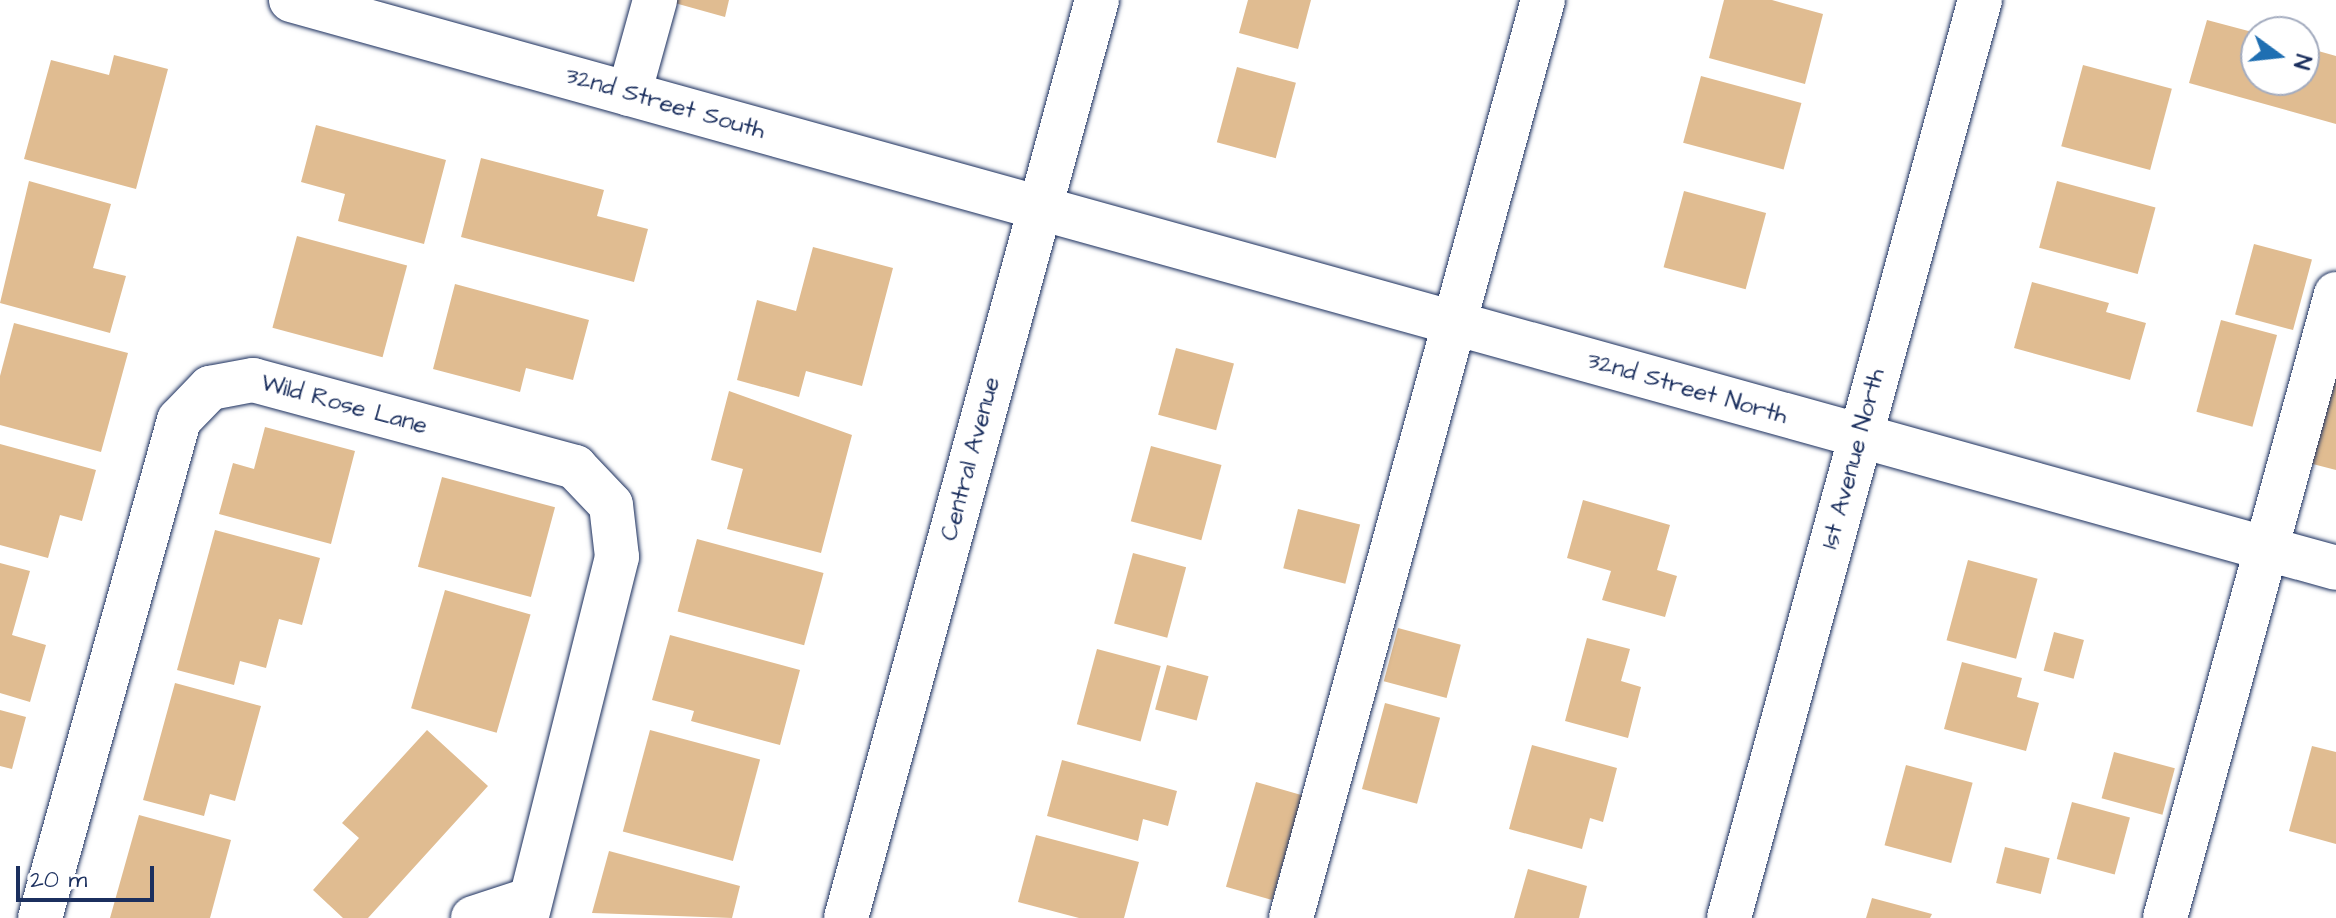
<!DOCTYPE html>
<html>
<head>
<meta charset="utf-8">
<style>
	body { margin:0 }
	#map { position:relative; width:2336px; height:918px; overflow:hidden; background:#fff; font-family:"Architects Daughter",sans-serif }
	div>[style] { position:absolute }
	.building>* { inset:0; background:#e0bc91; transform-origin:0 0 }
	.roads { filter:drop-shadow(0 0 2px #1b2f5e) drop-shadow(0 0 2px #1b2f5e) }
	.minor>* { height:44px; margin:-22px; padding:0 22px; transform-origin:22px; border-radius:22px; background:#fff }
	.major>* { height:44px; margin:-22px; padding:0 22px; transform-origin:22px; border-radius:22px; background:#fff }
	span { translate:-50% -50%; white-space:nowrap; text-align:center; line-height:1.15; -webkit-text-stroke:6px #fff; paint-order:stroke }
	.street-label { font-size:24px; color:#1b2f5e }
	.north { position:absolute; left:2240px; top:16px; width:80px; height:80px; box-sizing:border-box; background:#fff; border:2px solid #a4acbf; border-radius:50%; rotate:105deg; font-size:22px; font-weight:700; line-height:32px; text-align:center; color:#1b2f5e }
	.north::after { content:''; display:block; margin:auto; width:28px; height:36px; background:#1f6fb2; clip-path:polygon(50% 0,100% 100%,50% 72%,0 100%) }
	.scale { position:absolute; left:16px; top:866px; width:138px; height:36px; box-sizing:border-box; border:4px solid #1b2f5e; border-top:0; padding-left:10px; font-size:24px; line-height:28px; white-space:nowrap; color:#1b2f5e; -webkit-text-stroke:6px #fff; paint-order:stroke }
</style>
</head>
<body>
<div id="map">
	<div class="building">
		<div style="clip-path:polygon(664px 0,729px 0,725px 17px)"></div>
		<div style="clip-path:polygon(1248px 0,1311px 0,1298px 49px,1239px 33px)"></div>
		<div style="clip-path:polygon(1724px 0,1772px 0,1823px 14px,1805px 84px,1709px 58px)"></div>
		<div style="clip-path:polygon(2207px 20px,2256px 33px,2256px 80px,2304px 80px,2304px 47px,2336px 56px,2336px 124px,2189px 83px)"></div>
		<div style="clip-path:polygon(114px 55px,168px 69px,136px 189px,24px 159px,51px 60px,109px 75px)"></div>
		<div style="left:2083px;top:65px;width:92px;height:84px;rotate:15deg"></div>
		<div style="left:1237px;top:67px;width:61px;height:78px;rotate:15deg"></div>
		<div style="left:1701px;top:76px;width:104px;height:69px;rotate:15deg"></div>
		<div style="clip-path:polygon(316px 125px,446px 160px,424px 244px,338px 221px,345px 194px,301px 182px)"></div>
		<div style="clip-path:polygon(481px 158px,604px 190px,597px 216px,648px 229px,634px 282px,461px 237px)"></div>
		<div style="clip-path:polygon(29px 181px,111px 204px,93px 268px,126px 276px,110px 333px,0 303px)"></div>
		<div style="left:2057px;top:181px;width:102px;height:69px;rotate:15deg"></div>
		<div style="left:1684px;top:191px;width:85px;height:79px;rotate:15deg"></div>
		<div style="left:297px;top:236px;width:114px;height:95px;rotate:15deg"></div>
		<div style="left:2254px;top:244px;width:60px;height:73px;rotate:15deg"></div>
		<div style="clip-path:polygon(813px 247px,893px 268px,862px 386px,806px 371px,799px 397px,737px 380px,757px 300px,796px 311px)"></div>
		<div style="clip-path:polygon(2032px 282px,2109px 303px,2106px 312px,2146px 323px,2130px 380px,2014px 348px)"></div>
		<div style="clip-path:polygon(455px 284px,589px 320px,573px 380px,526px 368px,520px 392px,433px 369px)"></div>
		<div style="left:2221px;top:320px;width:58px;height:95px;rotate:15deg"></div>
		<div style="clip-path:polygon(14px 323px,128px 353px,101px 452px,0 425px,0 376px)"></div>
		<div style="left:1176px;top:348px;width:60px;height:69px;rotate:15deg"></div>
		<div style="clip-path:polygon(2336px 376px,2336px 470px,2305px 462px)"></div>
		<div style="clip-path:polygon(729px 391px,852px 435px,821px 553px,727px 529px,743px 469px,711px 460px)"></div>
		<div style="clip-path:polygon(265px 427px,355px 451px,331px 544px,219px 514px,233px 463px,254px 469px)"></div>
		<div style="clip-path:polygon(0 444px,96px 470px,82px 521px,60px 515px,48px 558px,0 545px)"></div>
		<div style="left:1151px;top:446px;width:73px;height:78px;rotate:15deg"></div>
		<div style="left:442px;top:477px;width:117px;height:93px;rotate:15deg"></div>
		<div style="clip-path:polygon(1583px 500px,1670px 525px,1657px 570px,1677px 576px,1665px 617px,1602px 600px,1611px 571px,1567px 558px)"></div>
		<div style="left:1298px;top:509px;width:64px;height:61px;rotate:14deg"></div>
		<div style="clip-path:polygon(215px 530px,320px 558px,302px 625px,279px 619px,266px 668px,240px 661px,234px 685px,177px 670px)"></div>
		<div style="left:697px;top:539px;width:131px;height:75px;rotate:15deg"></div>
		<div style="left:1133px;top:553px;width:55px;height:73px;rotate:15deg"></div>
		<div style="left:1968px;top:560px;width:72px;height:83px;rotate:15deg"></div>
		<div style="clip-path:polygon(0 563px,30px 571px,12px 635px,46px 645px,30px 702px,0 693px)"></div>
		<div style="left:445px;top:590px;width:89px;height:123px;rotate:16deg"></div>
		<div style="left:1398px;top:628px;width:65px;height:55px;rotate:15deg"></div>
		<div style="left:2054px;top:632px;width:31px;height:40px;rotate:15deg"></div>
		<div style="clip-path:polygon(670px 635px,800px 670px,780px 745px,691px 721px,694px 711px,652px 700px)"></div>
		<div style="clip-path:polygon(1587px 638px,1630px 649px,1621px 681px,1641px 687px,1628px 738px,1565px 721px)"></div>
		<div style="left:1097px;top:649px;width:66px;height:78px;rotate:15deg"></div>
		<div style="clip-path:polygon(1962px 662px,2022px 678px,2017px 697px,2039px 703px,2026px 751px,1944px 729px)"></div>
		<div style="left:1167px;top:665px;width:43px;height:46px;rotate:15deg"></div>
		<div style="clip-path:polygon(175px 683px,261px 706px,235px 801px,210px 794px,204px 816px,143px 800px)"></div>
		<div style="left:1385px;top:703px;width:57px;height:89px;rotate:15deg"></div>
		<div style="clip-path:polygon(0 710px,26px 717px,12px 769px,0 766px)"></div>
		<div style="clip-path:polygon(427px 730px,488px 786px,368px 918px,343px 918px,313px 890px,359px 838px,342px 823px)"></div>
		<div style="left:650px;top:730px;width:114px;height:105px;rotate:15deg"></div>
		<div style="clip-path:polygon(1532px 745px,1617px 768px,1603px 822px,1590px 818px,1582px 849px,1509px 829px)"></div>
		<div style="clip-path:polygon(2312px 746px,2336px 752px,2336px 844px,2289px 831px)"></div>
		<div style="left:2114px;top:752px;width:63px;height:48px;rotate:15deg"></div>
		<div style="clip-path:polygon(1062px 760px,1177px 791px,1168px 826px,1143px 819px,1138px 841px,1047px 816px)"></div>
		<div style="left:1906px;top:765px;width:69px;height:83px;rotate:15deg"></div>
		<div style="left:1256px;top:782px;width:48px;height:109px;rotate:16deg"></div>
		<div style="left:2072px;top:802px;width:60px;height:59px;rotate:15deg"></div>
		<div style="clip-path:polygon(139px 815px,231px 840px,210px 918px,110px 918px)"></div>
		<div style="clip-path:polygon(1036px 835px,1139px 862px,1124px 918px,1079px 918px,1018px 902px)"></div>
		<div style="left:2005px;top:847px;width:46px;height:37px;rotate:14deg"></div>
		<div style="clip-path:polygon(609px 851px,740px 886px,732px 918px,592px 913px)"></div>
		<div style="clip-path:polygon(1528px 869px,1587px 886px,1579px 918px,1514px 918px)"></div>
		<div style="clip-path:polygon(1872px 898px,1932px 914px,1930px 918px,1866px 918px)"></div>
	</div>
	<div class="roads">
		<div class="minor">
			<div style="left:291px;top:0;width:2122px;rotate:15.52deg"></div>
			<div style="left:629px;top:94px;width:98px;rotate:-74.5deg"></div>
			<div style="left:40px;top:918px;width:517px;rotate:-74.4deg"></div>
			<div style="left:179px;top:420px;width:45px;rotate:-45.9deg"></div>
			<div style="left:210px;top:388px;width:44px;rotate:-10.5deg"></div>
			<div style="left:253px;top:380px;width:334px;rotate:15.1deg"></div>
			<div style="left:575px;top:467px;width:52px;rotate:46.5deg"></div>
			<div style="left:611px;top:505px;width:52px;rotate:83.4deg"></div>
			<div style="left:617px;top:557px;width:372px;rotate:104.1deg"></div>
			<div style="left:473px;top:918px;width:55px;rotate:-18.1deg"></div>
			<div style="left:846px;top:918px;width:952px;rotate:-74.71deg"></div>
			<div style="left:1291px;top:918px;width:952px;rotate:-74.65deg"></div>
			<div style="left:2165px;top:918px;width:647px;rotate:-74.67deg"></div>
		</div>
		<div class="major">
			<div style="left:1729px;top:918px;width:952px;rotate:-74.71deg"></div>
		</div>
	</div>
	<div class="street-label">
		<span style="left:665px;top:104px;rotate:16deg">32nd Street South</span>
		<span style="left:1687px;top:389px;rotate:16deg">32nd Street North</span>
		<span style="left:344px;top:405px;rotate:15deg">Wild Rose Lane</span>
		<span style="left:971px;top:459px;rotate:-75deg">Central Avenue</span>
		<span style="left:1854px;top:459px;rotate:-75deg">1st Avenue North</span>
	</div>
	<div class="north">N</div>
	<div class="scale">20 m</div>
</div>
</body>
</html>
